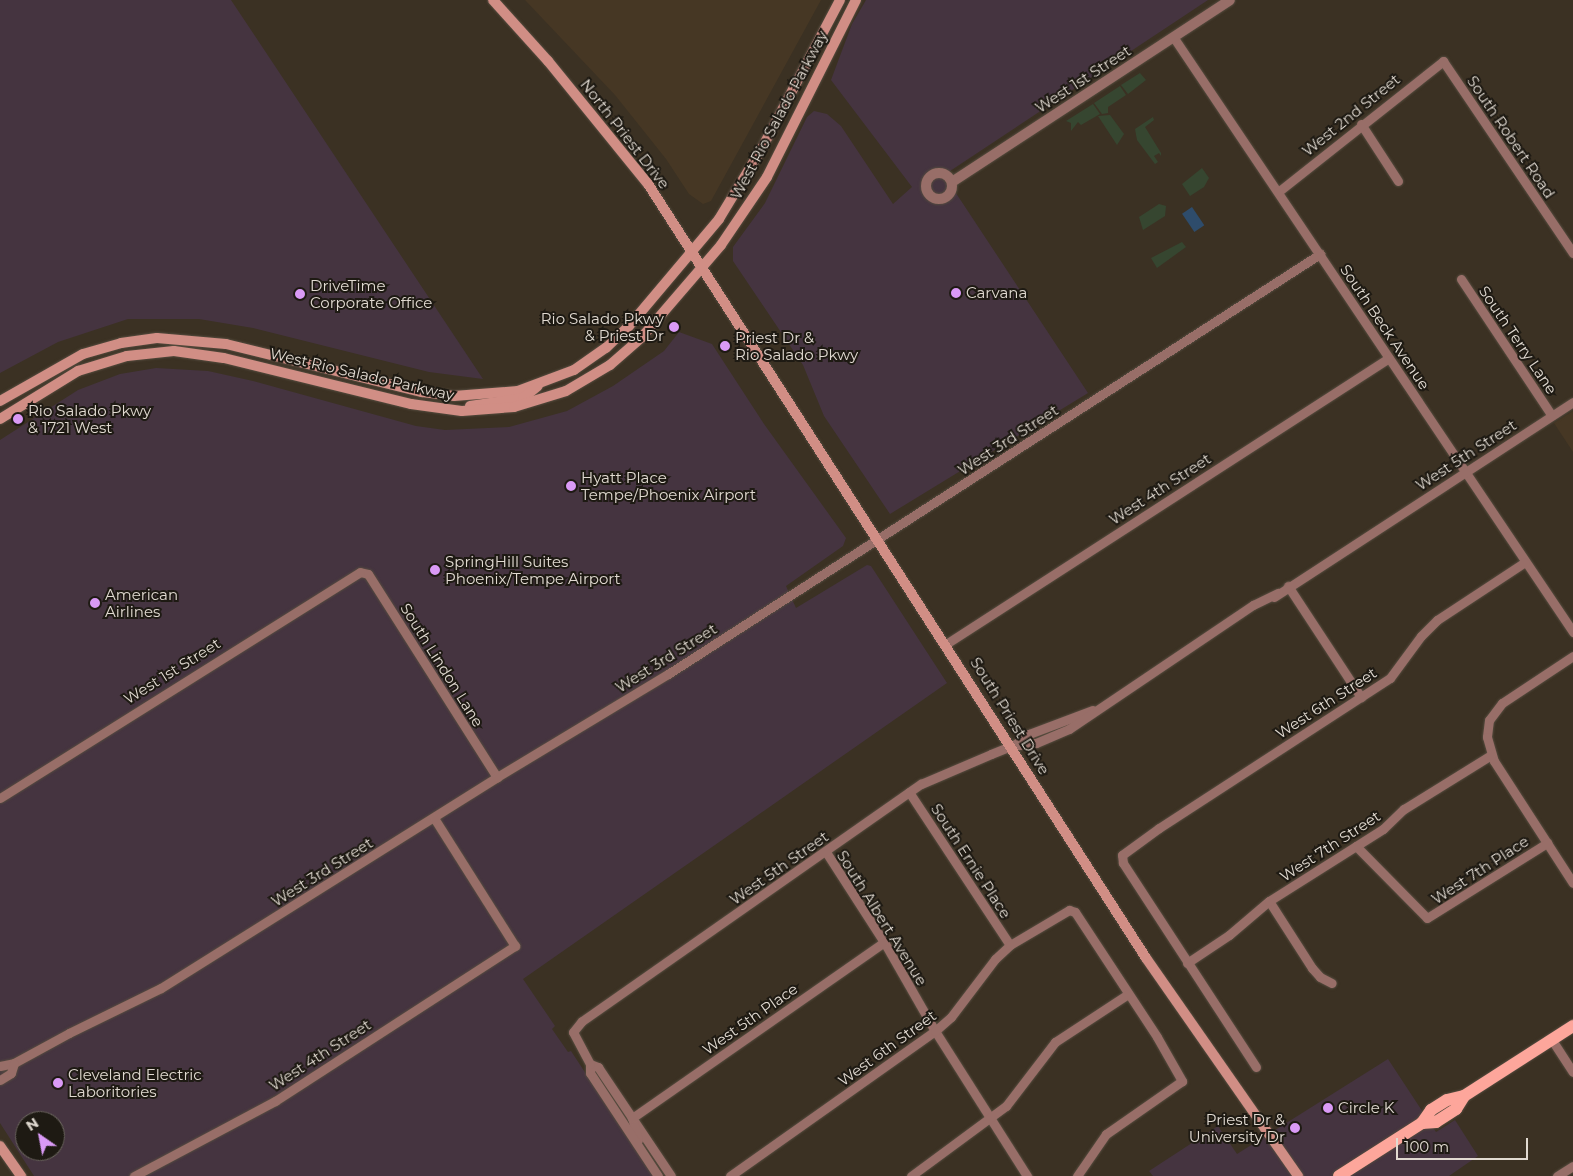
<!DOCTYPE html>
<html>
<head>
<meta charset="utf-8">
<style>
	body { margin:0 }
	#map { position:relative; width:1573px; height:1176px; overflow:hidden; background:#3b3123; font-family:Montserrat,sans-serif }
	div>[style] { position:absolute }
	.commercial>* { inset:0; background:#453440 }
	.built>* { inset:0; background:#463724 }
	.green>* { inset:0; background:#364630 }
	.water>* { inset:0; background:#2e4c6b; transform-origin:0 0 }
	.roads { filter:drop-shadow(0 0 1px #564c3f) drop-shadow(0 0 1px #564c3f) }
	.minor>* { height:9px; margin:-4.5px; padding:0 4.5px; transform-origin:4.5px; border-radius:4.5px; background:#986e68 }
	.tertiary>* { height:10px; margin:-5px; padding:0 5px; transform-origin:5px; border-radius:5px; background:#986e68 }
	.tertiary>.ring { margin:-5px; padding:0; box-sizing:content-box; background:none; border:10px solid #986e68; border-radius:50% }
	.secondary>* { height:10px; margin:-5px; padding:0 5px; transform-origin:5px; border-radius:5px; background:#d18e85 }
	.primary>* { height:12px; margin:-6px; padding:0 6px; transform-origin:6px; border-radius:6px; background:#fda69b }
	.dots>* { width:14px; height:14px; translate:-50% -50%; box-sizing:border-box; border:2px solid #1e1a13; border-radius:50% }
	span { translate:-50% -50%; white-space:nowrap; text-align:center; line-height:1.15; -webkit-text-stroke:4px #1e1a13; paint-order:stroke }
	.street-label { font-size:15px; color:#e1dad1 }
	.poi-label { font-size:15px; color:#e1dad1 }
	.left { translate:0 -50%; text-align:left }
	.right { translate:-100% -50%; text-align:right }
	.north { position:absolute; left:15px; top:1111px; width:50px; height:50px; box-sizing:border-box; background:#1e1a13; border:1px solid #6c675f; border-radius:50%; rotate:327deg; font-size:14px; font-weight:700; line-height:20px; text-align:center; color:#e1dad1 }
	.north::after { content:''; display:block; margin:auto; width:18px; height:22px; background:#da9af6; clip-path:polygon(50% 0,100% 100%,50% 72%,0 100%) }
	.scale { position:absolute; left:1396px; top:1138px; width:132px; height:22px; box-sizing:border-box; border:2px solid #e1dad1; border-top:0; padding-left:6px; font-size:15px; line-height:18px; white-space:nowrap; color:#e1dad1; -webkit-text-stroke:4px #1e1a13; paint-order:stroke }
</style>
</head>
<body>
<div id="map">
	<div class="commercial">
		<div style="clip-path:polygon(0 0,231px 0,483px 379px,429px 372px,253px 328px,199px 319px,128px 319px,58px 342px,0 373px)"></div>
		<div style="clip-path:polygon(866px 0,1208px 0,944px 175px,1088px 393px,890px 514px,824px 416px,803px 365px,733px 261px,733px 247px,765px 203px,807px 117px,814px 111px,827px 114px,841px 126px,893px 204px,912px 187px,831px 80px,852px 24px)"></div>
		<div style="clip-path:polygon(evenodd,679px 332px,712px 344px,764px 424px,846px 538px,843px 546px,786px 586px,796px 608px,867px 565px,871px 566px,947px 683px,523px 979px,555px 1026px,552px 1029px,568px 1052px,571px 1051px,653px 1176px,34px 1176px,0 1123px,0 440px,78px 390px,120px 374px,156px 368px,208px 371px,253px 381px,416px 426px,445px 430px,509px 427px,567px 411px,613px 386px,664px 351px,679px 332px,25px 1121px,55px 1121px,55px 1151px,25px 1151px,25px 1121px)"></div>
		<div style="clip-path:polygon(1388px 1059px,1436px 1132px,1455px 1120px,1478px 1156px,1449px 1176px,1153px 1176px,1149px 1171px,1218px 1126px,1237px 1154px)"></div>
	</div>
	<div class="built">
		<div style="clip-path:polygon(525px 0,821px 0,711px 201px,703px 204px,689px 194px,666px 159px,615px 95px)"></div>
		<div style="clip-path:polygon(1573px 411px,1573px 452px,1554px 423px)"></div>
	</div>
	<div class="green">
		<div style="clip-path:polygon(1140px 73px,1146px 80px,1128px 94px,1121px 85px)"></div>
		<div style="clip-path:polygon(1120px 86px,1126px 95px,1108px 107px,1108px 113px,1102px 114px,1094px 103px)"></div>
		<div style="clip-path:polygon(1093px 104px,1100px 114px,1081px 125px,1078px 122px,1071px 131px,1071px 123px,1066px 121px)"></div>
		<div style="clip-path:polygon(1110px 115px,1124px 134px,1117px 145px,1098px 116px)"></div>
		<div style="clip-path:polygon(1153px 117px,1154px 120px,1145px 127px,1161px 153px,1161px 156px,1159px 153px,1154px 156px,1158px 162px,1155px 164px,1137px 140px,1135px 129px)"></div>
		<div style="clip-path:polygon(1202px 168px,1209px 178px,1204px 187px,1190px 196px,1182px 184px)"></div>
		<div style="clip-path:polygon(1159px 204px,1166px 206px,1165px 216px,1143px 230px,1139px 217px)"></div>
		<div style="clip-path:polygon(1182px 242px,1186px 247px,1157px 268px,1151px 258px)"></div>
	</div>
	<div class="water">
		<div style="left:1192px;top:207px;width:22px;height:12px;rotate:56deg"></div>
	</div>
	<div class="roads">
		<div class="minor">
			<div style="left:1174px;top:38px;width:716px;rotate:56.11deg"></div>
			<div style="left:1361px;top:124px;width:68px;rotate:57deg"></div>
			<div style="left:1278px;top:192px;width:211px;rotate:-38.4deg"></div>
			<div style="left:1443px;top:61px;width:232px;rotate:55.9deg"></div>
			<div style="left:1461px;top:279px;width:164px;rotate:56.4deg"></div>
			<div style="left:1288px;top:586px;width:133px;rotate:56.7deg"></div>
			<div style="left:1274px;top:597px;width:357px;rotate:-33.1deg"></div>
			<div style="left:946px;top:644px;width:527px;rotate:-32.85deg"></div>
			<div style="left:1573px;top:656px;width:85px;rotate:146.5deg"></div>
			<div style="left:1502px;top:703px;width:21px;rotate:127deg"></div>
			<div style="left:1489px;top:720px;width:17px;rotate:97deg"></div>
			<div style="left:1487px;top:737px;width:25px;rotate:74deg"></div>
			<div style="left:1494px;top:761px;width:145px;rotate:57.1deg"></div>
			<div style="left:1014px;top:745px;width:19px;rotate:-36deg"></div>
			<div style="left:1029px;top:734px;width:68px;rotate:-20.6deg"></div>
			<div style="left:909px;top:792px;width:183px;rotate:56.6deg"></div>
			<div style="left:0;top:798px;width:425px;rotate:-32.1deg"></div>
			<div style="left:360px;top:572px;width:8px;rotate:14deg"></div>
			<div style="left:368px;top:574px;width:241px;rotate:57.6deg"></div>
			<div style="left:1356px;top:846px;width:101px;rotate:45.4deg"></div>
			<div style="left:1427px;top:918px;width:142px;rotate:-32deg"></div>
			<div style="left:826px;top:852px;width:107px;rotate:57.2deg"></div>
			<div style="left:884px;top:942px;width:103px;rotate:60.2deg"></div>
			<div style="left:935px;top:1031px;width:172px;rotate:57.6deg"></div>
			<div style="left:1269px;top:901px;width:80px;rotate:57.3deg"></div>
			<div style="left:1312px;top:968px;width:12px;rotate:48deg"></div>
			<div style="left:1320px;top:977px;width:13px;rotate:27deg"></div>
			<div style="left:1187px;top:963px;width:50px;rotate:-33.7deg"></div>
			<div style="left:1229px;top:935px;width:52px;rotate:-40.4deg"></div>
			<div style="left:1269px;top:901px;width:135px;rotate:-32.3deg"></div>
			<div style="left:1383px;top:829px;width:29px;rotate:-44deg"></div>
			<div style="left:1404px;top:809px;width:102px;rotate:-31.8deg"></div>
			<div style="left:1552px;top:1040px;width:38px;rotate:57deg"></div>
			<div style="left:590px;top:1064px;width:9px;rotate:21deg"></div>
			<div style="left:598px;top:1067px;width:131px;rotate:56.2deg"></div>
			<div style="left:0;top:1066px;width:14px;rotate:-12deg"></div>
			<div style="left:14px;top:1063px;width:63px;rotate:-28.6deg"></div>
			<div style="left:69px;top:1033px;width:102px;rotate:-26.1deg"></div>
			<div style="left:161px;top:988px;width:397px;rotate:-32.1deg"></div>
			<div style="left:497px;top:777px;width:200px;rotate:-31.1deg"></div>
			<div style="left:668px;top:674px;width:776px;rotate:-32.79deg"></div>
			<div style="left:1256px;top:1067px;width:244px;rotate:-123.1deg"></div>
			<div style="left:1123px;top:863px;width:8px;rotate:-97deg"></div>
			<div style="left:1122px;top:855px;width:46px;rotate:-36.1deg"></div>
			<div style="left:1159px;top:828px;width:275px;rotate:-33deg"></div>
			<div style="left:1390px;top:678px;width:52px;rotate:-53.6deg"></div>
			<div style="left:1421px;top:636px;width:23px;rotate:-45deg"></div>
			<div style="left:1437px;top:620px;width:105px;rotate:-33.4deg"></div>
			<div style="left:0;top:1080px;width:13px;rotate:-32deg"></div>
			<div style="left:11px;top:1073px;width:10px;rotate:-73deg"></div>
			<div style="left:638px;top:1140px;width:23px;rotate:-105deg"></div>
			<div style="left:632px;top:1118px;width:307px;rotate:-34.9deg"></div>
			<div style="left:134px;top:1176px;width:160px;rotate:-28deg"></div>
			<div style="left:275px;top:1101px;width:286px;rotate:-32.9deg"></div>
			<div style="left:515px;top:946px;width:151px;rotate:-122.3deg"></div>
			<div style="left:658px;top:1176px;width:123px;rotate:-123.4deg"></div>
			<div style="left:590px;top:1073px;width:9px;rotate:-90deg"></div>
			<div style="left:590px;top:1064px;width:36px;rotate:-118deg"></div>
			<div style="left:573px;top:1032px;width:14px;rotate:-51deg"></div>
			<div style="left:582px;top:1021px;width:414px;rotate:-35deg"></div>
			<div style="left:921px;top:784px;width:76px;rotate:-23.2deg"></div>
			<div style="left:991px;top:754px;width:22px;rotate:-22deg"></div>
			<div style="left:1011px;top:746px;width:25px;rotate:-7deg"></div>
			<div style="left:1036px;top:743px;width:36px;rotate:-23deg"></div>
			<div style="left:1069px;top:729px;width:222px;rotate:-34deg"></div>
			<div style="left:1253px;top:605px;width:28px;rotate:-26deg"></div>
			<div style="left:730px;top:1176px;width:251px;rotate:-35.3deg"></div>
			<div style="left:935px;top:1031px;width:21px;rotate:-41deg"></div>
			<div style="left:951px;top:1017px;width:73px;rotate:-52.8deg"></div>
			<div style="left:995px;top:959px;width:21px;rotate:-43deg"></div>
			<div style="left:1010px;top:945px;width:69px;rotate:-30.7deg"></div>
			<div style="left:1069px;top:910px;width:6px;rotate:18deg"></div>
			<div style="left:1075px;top:912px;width:149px;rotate:56.7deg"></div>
			<div style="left:1157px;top:1037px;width:51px;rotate:60.4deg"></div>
			<div style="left:1182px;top:1081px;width:93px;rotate:145.1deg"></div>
			<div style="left:1106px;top:1134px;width:51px;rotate:124.6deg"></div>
			<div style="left:911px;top:1176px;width:118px;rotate:-36.4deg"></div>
			<div style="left:1006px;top:1106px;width:81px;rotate:-52.6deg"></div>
			<div style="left:1055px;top:1042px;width:87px;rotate:-33.3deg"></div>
			<div style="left:1557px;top:1176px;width:19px;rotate:-32deg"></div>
		</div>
		<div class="tertiary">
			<div class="ring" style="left:926px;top:173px;width:16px;height:16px"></div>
			<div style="left:952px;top:182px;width:332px;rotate:-33.2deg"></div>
		</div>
		<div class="secondary">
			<div style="left:493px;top:0;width:82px;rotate:48deg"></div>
			<div style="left:548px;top:61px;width:159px;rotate:50.9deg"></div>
			<div style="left:648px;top:184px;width:920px;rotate:57.24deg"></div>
			<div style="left:1146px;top:958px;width:266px;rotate:55.1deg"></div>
			<div style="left:0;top:401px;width:95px;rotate:-29.5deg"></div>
			<div style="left:83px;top:354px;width:40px;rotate:-16deg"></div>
			<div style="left:121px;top:343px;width:36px;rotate:-8deg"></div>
			<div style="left:157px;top:338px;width:69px;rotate:5deg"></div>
			<div style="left:226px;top:344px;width:202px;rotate:13.8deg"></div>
			<div style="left:422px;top:392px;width:32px;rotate:7deg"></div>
			<div style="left:454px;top:396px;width:64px;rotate:-4.5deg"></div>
			<div style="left:518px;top:391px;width:60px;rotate:-20.6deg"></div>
			<div style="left:574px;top:370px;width:39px;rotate:-35deg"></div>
			<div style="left:606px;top:348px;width:32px;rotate:-44deg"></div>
			<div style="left:629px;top:326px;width:140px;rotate:-49.9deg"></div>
			<div style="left:719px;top:219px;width:83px;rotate:-58.8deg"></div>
			<div style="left:762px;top:148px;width:167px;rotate:-62.2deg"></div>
			<div style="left:470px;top:406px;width:54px;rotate:-8.6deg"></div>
			<div style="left:523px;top:398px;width:19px;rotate:-39deg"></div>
			<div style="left:0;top:419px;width:92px;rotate:-31.6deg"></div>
			<div style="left:78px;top:371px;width:51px;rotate:-17deg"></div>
			<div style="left:127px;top:356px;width:47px;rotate:-6.1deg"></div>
			<div style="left:174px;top:351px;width:50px;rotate:8deg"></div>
			<div style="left:224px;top:358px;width:193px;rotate:13.8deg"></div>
			<div style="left:411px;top:404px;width:51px;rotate:7.8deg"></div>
			<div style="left:462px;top:411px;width:52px;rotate:-4.4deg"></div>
			<div style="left:514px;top:407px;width:54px;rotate:-17.1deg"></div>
			<div style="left:566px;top:391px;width:51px;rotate:-30.6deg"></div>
			<div style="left:610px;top:365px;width:43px;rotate:-41.2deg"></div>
			<div style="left:642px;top:337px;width:121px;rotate:-49.3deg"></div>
			<div style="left:721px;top:245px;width:82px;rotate:-55.9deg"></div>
			<div style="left:767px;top:177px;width:198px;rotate:-63.3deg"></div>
			<div style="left:0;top:1146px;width:37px;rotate:55deg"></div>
		</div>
		<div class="primary">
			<div style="left:1422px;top:1123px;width:14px;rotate:-4deg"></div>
			<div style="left:1436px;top:1122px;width:24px;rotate:-33deg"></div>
			<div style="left:1456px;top:1109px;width:15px;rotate:-58deg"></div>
			<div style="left:1339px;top:1176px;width:98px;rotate:-32.6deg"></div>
			<div style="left:1422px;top:1123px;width:16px;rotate:-55deg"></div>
			<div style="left:1431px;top:1110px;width:19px;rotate:-32deg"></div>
			<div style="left:1447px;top:1100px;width:17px;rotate:-13deg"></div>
			<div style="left:1464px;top:1096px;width:130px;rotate:-32.7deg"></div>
		</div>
	</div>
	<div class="dots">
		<div style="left:956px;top:293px;background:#da9af6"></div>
		<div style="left:300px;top:294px;background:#da9af6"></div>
		<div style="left:674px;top:327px;background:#da9af6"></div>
		<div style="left:725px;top:346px;background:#da9af6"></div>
		<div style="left:18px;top:419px;background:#da9af6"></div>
		<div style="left:571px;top:486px;background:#da9af6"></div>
		<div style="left:435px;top:570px;background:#da9af6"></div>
		<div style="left:95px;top:603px;background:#da9af6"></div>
		<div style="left:58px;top:1083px;background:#da9af6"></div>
		<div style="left:1328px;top:1108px;background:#da9af6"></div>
		<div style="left:1295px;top:1128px;background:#da9af6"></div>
	</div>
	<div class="street-label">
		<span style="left:1083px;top:79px;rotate:-33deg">West 1st Street</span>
		<span style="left:779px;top:115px;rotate:-62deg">West Rio Salado Parkway</span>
		<span style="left:1351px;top:115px;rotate:-39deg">West 2nd Street</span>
		<span style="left:625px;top:134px;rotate:52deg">North Priest Drive</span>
		<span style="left:1511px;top:137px;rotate:56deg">South Robert Road</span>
		<span style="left:1385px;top:327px;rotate:56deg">South Beck Avenue</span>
		<span style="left:1518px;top:340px;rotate:56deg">South Terry Lane</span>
		<span style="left:362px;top:374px;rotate:13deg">West Rio Salado Parkway</span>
		<span style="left:1008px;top:440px;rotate:-33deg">West 3rd Street</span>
		<span style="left:1466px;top:455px;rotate:-33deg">West 5th Street</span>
		<span style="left:1160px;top:489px;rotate:-33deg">West 4th Street</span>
		<span style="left:666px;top:658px;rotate:-32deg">West 3rd Street</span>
		<span style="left:442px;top:665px;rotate:58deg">South Lindon Lane</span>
		<span style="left:172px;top:671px;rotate:-32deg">West 1st Street</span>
		<span style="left:1326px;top:703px;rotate:-33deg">West 6th Street</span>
		<span style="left:1010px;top:716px;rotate:58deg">South Priest Drive</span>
		<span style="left:1330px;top:846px;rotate:-33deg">West 7th Street</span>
		<span style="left:971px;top:861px;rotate:57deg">South Ernie Place</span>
		<span style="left:779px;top:868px;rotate:-35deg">West 5th Street</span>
		<span style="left:1480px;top:870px;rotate:-33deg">West 7th Place</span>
		<span style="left:322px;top:872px;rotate:-32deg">West 3rd Street</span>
		<span style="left:882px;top:918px;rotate:58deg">South Albert Avenue</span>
		<span style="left:750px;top:1019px;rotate:-35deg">West 5th Place</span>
		<span style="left:887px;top:1048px;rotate:-36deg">West 6th Street</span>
		<span style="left:320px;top:1055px;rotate:-33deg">West 4th Street</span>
	</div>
	<div class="poi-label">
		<span class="left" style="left:310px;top:294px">DriveTime<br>Corporate Office</span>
		<span class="left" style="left:966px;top:293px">Carvana</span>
		<span class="right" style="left:664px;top:327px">Rio Salado Pkwy<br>&amp; Priest Dr</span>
		<span class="left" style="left:735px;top:346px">Priest Dr &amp;<br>Rio Salado Pkwy</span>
		<span class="left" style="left:28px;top:419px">Rio Salado Pkwy<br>&amp; 1721 West</span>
		<span class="left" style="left:581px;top:486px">Hyatt Place<br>Tempe/Phoenix Airport</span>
		<span class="left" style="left:445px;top:570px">SpringHill Suites<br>Phoenix/Tempe Airport</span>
		<span class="left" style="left:105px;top:603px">American<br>Airlines</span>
		<span class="left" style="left:68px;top:1083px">Cleveland Electric<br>Laboritories</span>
		<span class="left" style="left:1338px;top:1108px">Circle K</span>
		<span class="right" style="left:1285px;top:1128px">Priest Dr &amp;<br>University Dr</span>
	</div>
	<div class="north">N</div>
	<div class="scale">100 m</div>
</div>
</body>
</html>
